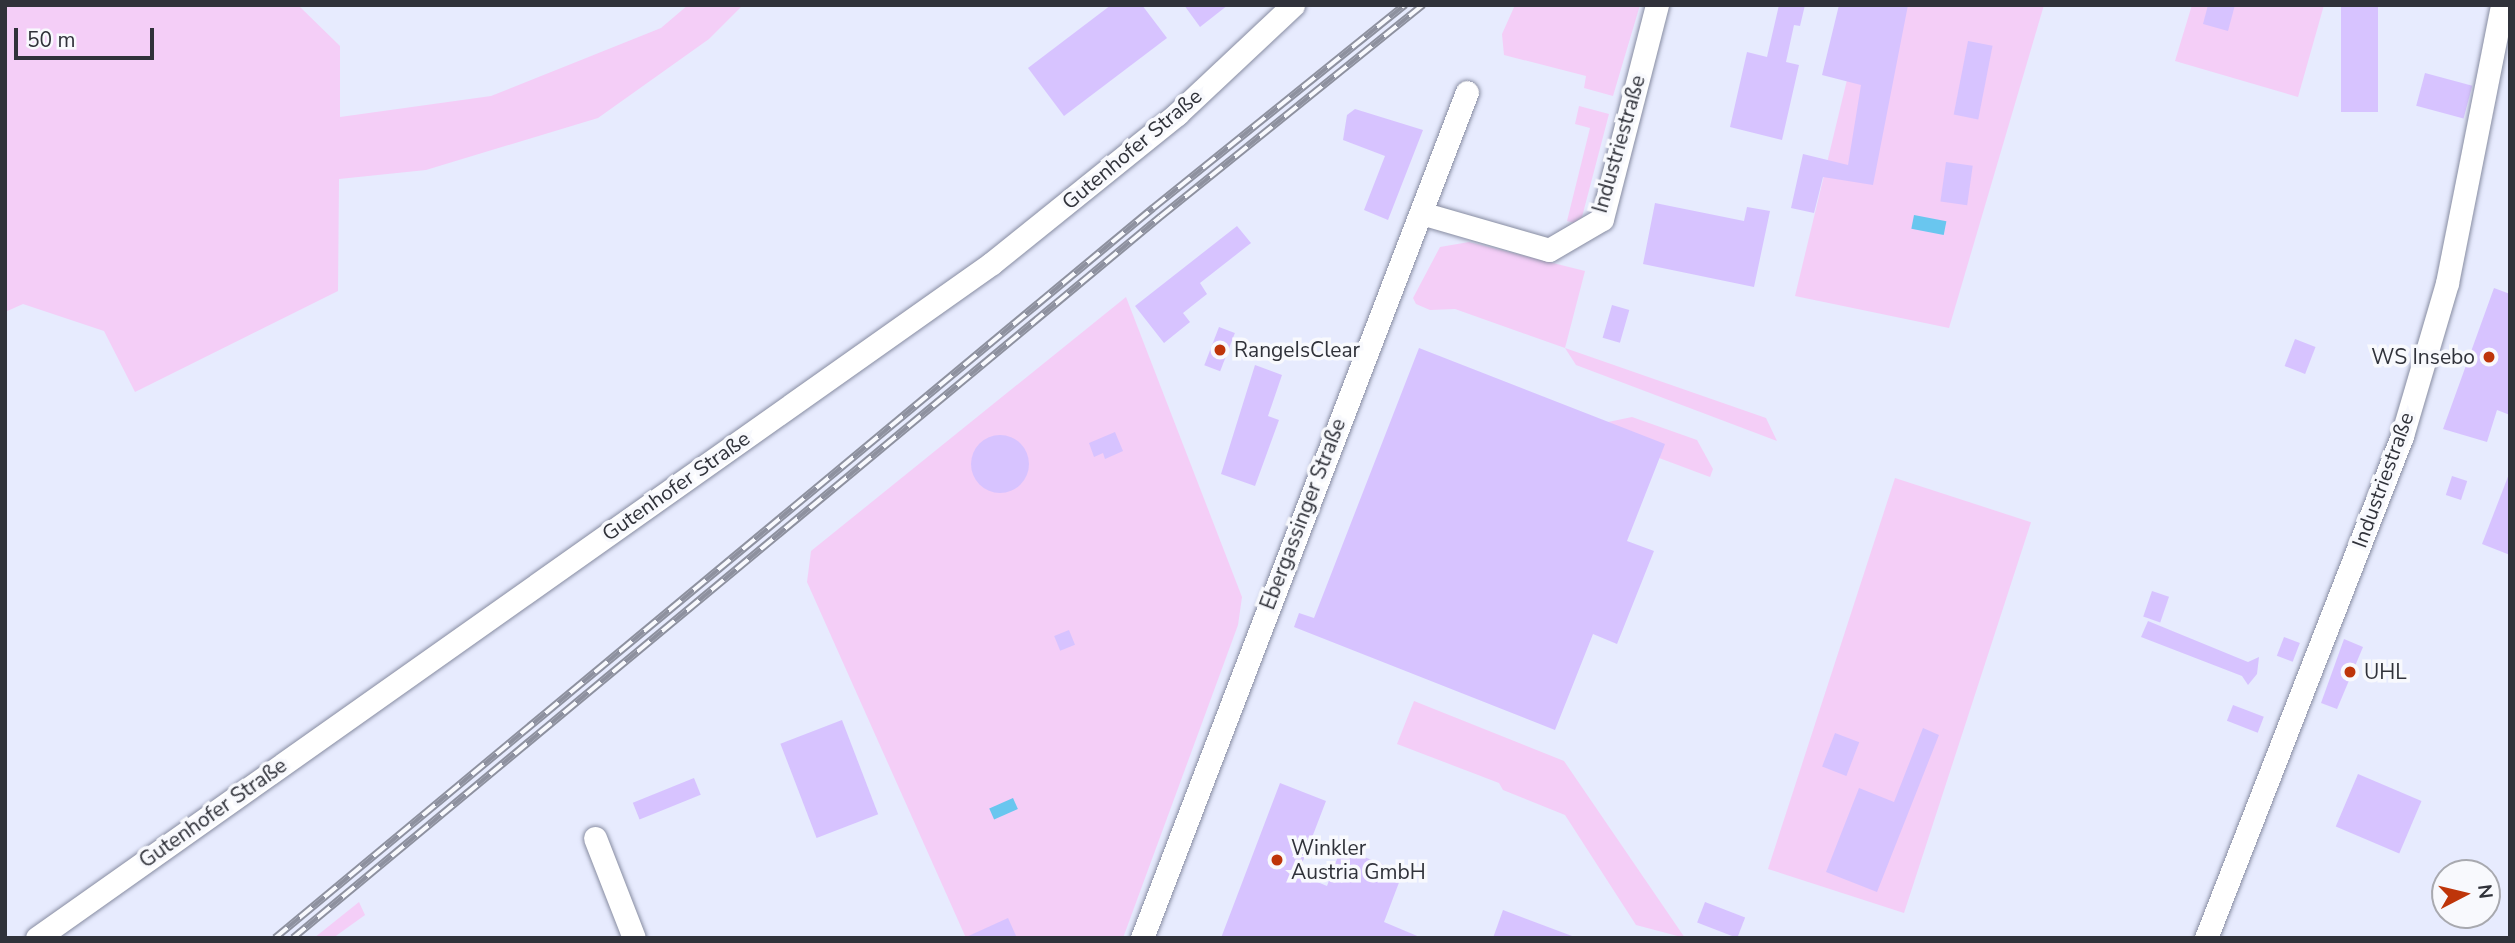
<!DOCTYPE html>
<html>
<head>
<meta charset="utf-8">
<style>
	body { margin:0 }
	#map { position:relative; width:2515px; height:943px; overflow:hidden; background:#e7ebfe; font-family:"Nunito Sans",sans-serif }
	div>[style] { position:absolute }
	.green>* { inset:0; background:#f4cef7; transform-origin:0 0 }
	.water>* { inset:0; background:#69c6ef; transform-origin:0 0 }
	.building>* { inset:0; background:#d7c3ff; transform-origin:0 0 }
	.round { border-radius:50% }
	.roads { filter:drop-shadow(0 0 2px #878ca1) drop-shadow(0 0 2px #878ca1) }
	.minor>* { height:23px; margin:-11.5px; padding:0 11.5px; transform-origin:11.5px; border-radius:11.5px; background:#fff }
	.rail>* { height:8px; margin-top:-4px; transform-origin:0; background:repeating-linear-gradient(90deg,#f8f9fd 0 16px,#8e919f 0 32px); box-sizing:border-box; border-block:2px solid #8e919f }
	.dots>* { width:19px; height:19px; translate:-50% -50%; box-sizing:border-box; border:4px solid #f8f9fd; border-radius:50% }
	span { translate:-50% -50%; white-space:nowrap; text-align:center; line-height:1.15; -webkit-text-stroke:7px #f8f9fd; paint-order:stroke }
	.street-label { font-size:21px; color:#30323a }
	.poi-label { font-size:21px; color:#30323a }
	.left { translate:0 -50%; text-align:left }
	.right { translate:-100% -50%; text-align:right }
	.frame { position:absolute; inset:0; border:7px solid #30323a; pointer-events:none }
	.north { position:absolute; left:2431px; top:859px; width:70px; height:70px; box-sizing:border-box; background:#f8f9fd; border:2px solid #a8a9af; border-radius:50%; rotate:83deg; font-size:19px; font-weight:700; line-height:28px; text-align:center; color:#30323a }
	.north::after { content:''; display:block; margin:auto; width:24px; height:32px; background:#be350a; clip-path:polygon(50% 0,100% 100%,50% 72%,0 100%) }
	.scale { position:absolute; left:14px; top:28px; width:140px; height:32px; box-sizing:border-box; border:4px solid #30323a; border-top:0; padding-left:9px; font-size:21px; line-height:24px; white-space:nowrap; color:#30323a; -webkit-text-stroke:5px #f8f9fd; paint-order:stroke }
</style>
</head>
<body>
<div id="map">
	<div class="green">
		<div style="clip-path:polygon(5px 5px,298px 5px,340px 46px,340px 117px,491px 96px,661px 28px,688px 5px,743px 5px,709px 39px,598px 118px,426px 170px,339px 179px,338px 291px,135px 392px,104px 331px,23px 304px,5px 312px)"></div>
		<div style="clip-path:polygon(1515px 5px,1640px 5px,1613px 96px,1584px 88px,1586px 76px,1504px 55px,1502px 34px)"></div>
		<div style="clip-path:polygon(1865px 5px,2044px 5px,1949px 328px,1795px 296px)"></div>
		<div style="clip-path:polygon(2192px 5px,2324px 5px,2298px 97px,2175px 61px)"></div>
		<div style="clip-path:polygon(1579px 106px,1609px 114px,1582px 217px,1574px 223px,1567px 221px,1590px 128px,1575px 124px)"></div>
		<div style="clip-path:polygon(1469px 242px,1585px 271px,1565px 348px,1766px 418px,1777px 441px,1576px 365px,1565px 348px,1455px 309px,1430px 310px,1416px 304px,1413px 298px,1440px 247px)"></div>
		<div style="clip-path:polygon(1126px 297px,1242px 597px,1238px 625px,1123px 938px,966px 938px,807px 582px,811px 551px)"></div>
		<div style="clip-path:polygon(1632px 417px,1697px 440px,1713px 469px,1710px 477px,1659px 458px,1608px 422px)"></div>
		<div style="left:1895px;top:478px;width:143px;height:411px;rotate:18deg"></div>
		<div style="clip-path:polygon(1414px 701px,1564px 761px,1685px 938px,1636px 925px,1565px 815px,1503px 790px,1499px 783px,1397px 744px)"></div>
		<div style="clip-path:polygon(359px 902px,365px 915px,333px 938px,314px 938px)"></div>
	</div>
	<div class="water">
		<div style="left:1914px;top:215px;width:33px;height:14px;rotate:11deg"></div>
		<div style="left:1013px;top:798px;width:12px;height:26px;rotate:66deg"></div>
	</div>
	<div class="building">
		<div style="clip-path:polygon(1111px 5px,1142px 5px,1167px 38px,1064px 116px,1028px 68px)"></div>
		<div style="clip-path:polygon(1184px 5px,1228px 5px,1200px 27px)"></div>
		<div style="clip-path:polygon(1779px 5px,1805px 5px,1800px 26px,1794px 25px,1786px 62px,1799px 65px,1782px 140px,1730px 127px,1747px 52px,1767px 57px)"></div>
		<div style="clip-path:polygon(1839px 5px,1908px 5px,1873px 185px,1823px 177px,1814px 213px,1791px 208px,1803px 154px,1848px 165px,1861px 85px,1822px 75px)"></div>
		<div style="clip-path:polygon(2208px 5px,2235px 5px,2228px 31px,2203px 24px)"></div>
		<div style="left:2341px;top:5px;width:37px;height:107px"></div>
		<div style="left:1968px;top:41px;width:25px;height:75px;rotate:11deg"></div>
		<div style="left:2425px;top:73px;width:49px;height:34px;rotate:15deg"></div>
		<div style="clip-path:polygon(1355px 109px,1423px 130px,1388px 220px,1364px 210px,1385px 156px,1343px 140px,1347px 115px)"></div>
		<div style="left:1946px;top:162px;width:27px;height:40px;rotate:8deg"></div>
		<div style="clip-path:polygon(1655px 203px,1744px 221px,1747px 207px,1770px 211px,1754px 287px,1643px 264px)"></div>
		<div style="clip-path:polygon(1237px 226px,1251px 243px,1200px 283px,1207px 294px,1183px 313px,1190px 322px,1164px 343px,1135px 306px)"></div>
		<div style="clip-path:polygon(2494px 288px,2510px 294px,2510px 415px,2497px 410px,2487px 442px,2443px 429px)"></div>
		<div style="left:1612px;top:305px;width:18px;height:34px;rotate:16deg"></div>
		<div style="left:1219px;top:327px;width:17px;height:41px;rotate:21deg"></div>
		<div style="left:2295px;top:339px;width:22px;height:29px;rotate:21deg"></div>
		<div style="clip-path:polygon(1419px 348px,1665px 444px,1627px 541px,1654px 551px,1617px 644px,1593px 634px,1555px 730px,1294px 627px,1299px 613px,1314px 618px)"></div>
		<div style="clip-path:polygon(1255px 365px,1282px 375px,1268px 416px,1279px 420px,1255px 486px,1221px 474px)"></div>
		<div style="clip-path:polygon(1115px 432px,1123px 451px,1105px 459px,1103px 453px,1094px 457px,1089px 443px)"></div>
		<div class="round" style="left:971px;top:435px;width:58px;height:58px"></div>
		<div style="clip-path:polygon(2509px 474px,2510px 475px,2510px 555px,2482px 544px)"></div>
		<div style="left:2452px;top:476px;width:16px;height:20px;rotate:18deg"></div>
		<div style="left:2152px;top:591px;width:18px;height:27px;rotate:19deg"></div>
		<div style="clip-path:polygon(2148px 621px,2248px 662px,2259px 657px,2257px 674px,2248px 685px,2242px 676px,2141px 637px)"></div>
		<div style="left:1069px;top:630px;width:16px;height:16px;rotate:68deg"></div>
		<div style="left:2284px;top:637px;width:17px;height:20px;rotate:21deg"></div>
		<div style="clip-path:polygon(2344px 639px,2363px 647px,2337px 709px,2321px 703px)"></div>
		<div style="left:2233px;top:705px;width:33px;height:17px;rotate:21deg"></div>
		<div style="left:842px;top:720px;width:101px;height:66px;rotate:69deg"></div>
		<div style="clip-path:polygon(1923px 728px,1939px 735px,1877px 892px,1826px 872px,1859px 788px,1894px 802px)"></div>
		<div style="left:1835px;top:733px;width:26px;height:36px;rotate:21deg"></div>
		<div style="left:2358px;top:774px;width:69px;height:57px;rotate:23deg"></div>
		<div style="left:694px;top:778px;width:18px;height:66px;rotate:68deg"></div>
		<div style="clip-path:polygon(1280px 783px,1326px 801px,1298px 874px,1327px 886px,1341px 848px,1403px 872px,1384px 922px,1422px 938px,1221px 938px)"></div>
		<div style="left:1705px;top:902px;width:43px;height:22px;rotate:21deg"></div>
		<div style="clip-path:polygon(1503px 910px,1572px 936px,1572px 938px,1493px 938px)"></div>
		<div style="clip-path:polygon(1008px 918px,1017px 938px,964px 938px)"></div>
	</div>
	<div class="roads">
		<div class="minor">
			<div style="left:1421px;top:213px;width:133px;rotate:16.1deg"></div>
			<div style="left:1549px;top:250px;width:61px;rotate:-30.3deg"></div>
			<div style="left:1602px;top:219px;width:221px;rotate:-75.6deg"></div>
			<div style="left:595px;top:838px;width:107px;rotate:68.7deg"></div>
			<div style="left:37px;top:938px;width:1169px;rotate:-35.25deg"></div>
			<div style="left:992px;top:263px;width:238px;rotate:-38.8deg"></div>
			<div style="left:1177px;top:114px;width:159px;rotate:-43.2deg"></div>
			<div style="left:1142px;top:938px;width:906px;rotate:-68.99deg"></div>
			<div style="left:2206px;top:938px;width:539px;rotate:-68.67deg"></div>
			<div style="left:2402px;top:436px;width:159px;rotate:-73.6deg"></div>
			<div style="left:2447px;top:283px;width:283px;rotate:-78.8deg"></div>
		</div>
	</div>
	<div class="rail">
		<div style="left:275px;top:938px;width:1142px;rotate:-39.74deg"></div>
		<div style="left:1153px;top:208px;width:324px;rotate:-38.9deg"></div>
		<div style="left:293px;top:938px;width:1128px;rotate:-39.75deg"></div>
		<div style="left:1160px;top:217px;width:338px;rotate:-38.9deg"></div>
	</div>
	<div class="dots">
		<div style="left:1220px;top:350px;background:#be350a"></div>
		<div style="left:2489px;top:357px;background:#be350a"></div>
		<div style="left:2350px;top:672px;background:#be350a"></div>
		<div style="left:1277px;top:860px;background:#be350a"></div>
	</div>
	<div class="street-label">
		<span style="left:1619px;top:144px;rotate:-74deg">Industriestraße</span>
		<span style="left:1132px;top:149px;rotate:-40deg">Gutenhofer Straße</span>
		<span style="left:2383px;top:480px;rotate:-70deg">Industriestraße</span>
		<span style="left:676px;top:486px;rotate:-35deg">Gutenhofer Straße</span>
		<span style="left:1303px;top:514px;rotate:-69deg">Ebergassinger Straße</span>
		<span style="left:213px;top:813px;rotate:-35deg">Gutenhofer Straße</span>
	</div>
	<div class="poi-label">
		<span class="left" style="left:1234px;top:350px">RangeIsClear</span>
		<span class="right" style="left:2475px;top:357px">WS Insebo</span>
		<span class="left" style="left:2364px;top:672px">UHL</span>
		<span class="left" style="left:1291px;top:860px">Winkler<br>Austria GmbH</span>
	</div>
	<div class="frame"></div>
	<div class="north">N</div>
	<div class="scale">50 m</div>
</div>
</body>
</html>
